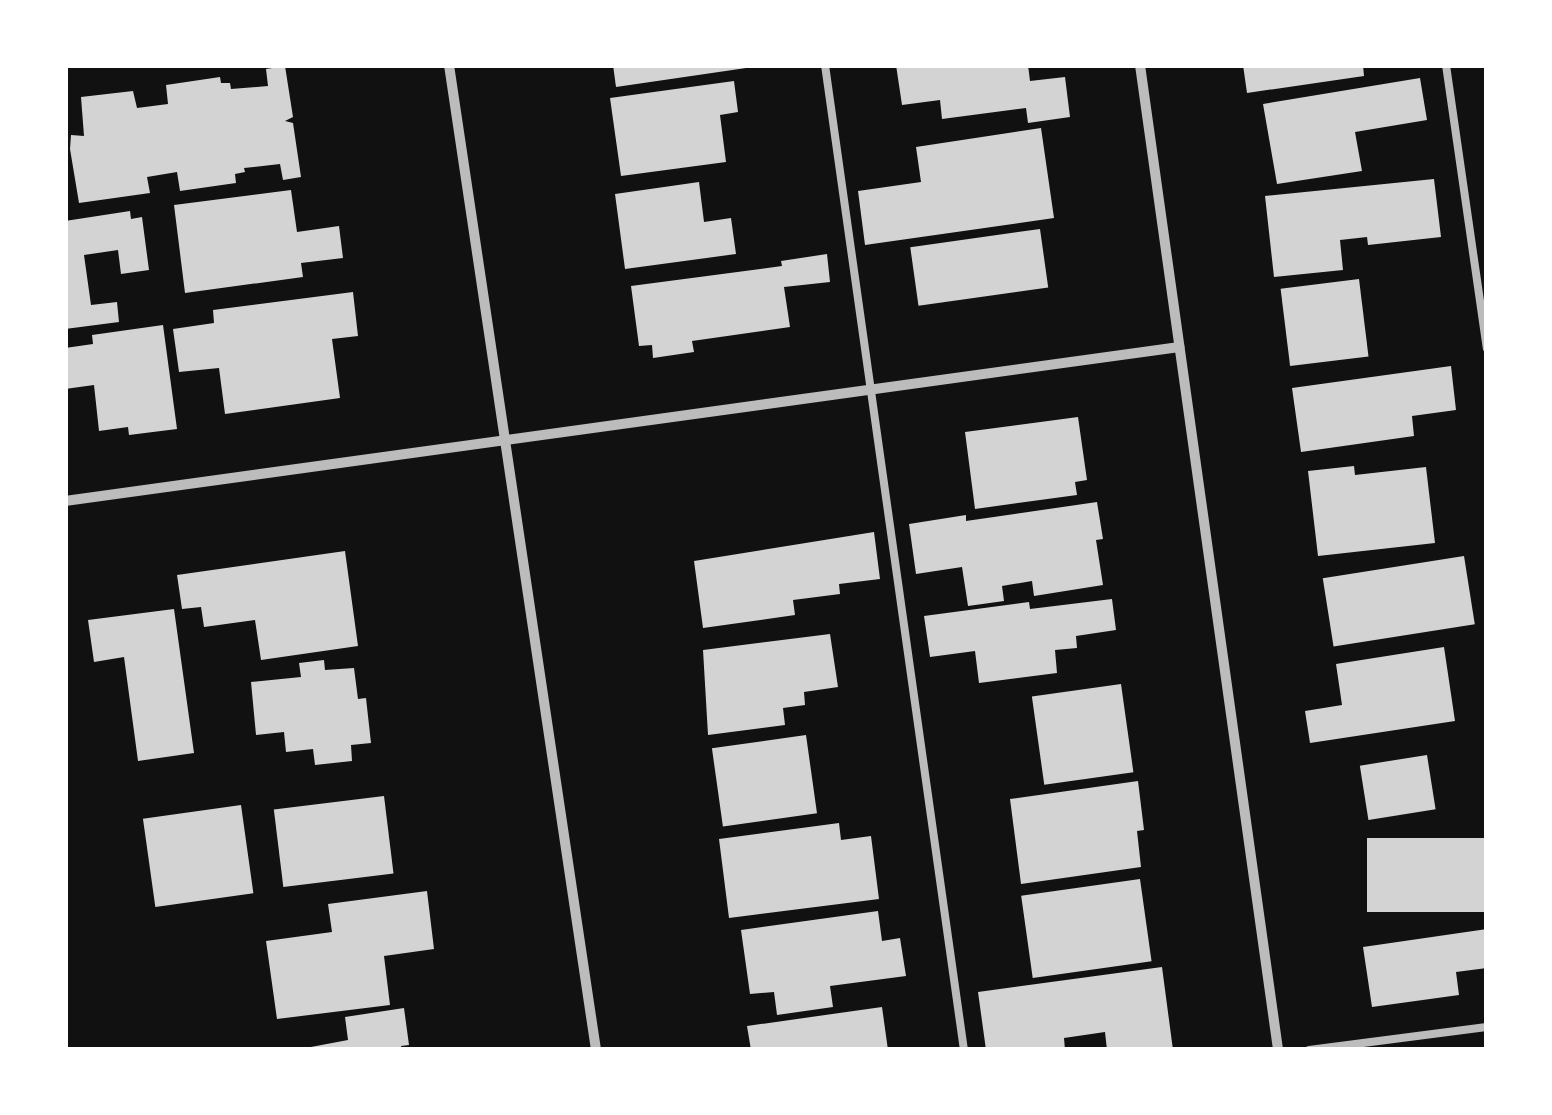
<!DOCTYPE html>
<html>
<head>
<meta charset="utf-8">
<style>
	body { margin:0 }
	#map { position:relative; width:1552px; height:1115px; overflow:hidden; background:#111; font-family:"Archivo Narrow",sans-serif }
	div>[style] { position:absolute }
	.building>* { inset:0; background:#d3d3d3; transform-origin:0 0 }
	.service>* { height:8px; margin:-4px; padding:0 4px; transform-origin:4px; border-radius:4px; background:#bcbcbc }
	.minor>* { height:10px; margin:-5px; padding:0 5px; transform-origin:5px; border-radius:5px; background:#bcbcbc }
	span { translate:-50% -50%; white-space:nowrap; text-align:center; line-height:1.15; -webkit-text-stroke:10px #fff; paint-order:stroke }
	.frame { position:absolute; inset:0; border:68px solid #fff; pointer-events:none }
</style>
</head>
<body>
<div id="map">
	<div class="building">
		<div style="clip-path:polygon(613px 65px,753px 65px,753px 67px,616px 87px)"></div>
		<div style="clip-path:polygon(896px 65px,1028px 65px,1030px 81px,1065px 77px,1070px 117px,1028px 123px,1026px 108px,942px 119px,940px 100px,902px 105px)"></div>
		<div style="clip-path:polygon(1243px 65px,1363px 65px,1364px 76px,1247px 93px)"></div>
		<div style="clip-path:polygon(285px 66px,293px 117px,285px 121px,293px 123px,301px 177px,283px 180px,280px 164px,244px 168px,245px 172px,235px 174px,236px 183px,180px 191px,177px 172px,147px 177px,150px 193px,79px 203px,70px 149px,71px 135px,84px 136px,81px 97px,133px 91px,137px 108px,168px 104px,166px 85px,220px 77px,221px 83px,230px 83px,231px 89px,268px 86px,266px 69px)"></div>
		<div style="clip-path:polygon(1420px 78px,1427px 120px,1355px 132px,1362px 171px,1277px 184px,1263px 104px)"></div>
		<div style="clip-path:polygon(734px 81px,738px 112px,720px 115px,726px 162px,621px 176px,610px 98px)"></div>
		<div style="clip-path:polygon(1041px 128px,1054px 218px,865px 245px,858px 191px,921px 182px,916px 147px)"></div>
		<div style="clip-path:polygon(1434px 179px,1441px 237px,1368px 245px,1367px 237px,1340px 240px,1343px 270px,1274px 277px,1265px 196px)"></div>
		<div style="clip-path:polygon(699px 182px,704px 222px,731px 218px,736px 254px,625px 269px,615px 194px)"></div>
		<div style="clip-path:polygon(291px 190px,297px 232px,339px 226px,343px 258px,301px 263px,303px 277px,185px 293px,174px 205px)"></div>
		<div style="clip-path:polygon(130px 211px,131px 219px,142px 217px,149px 270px,121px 274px,118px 250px,84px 255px,91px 305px,117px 302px,119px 322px,65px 329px,65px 221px)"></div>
		<div style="left:1040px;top:229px;width:59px;height:131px;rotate:82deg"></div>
		<div style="clip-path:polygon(827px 254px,830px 282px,784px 287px,790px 327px,692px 341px,694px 352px,653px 358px,652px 345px,639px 346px,631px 286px,782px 266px,781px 261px)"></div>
		<div style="left:1359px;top:279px;width:78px;height:79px;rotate:83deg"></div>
		<div style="clip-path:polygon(353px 292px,358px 336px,332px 339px,340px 398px,225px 414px,219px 368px,179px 372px,173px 329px,214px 323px,213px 310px)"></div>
		<div style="clip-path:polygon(163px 325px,177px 429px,129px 435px,128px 427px,99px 431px,94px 385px,65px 389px,65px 348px,93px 344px,92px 335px)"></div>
		<div style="clip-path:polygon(1451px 366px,1456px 410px,1412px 416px,1414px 436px,1301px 452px,1292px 388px)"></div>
		<div style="clip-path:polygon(1078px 417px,1087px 480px,1075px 482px,1077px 495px,975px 509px,965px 432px)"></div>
		<div style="clip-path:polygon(1354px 466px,1355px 475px,1426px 467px,1435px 543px,1318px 556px,1308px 471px)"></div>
		<div style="clip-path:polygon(1097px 502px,1103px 539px,1096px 540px,1103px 585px,1034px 596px,1032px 581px,1002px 586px,1004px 601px,968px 606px,962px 567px,916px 574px,909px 524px,966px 515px,966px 521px)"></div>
		<div style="clip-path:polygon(874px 532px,880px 579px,839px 584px,840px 594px,793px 600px,795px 615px,703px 628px,694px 561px)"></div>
		<div style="clip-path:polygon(345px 551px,358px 646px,261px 660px,255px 620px,204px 627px,201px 607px,182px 609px,177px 575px)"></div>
		<div style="left:1464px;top:556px;width:69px;height:143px;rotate:81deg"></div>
		<div style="clip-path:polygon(1112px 599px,1116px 630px,1076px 636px,1077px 648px,1055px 650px,1057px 673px,979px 683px,975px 651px,930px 657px,924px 616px,1029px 602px,1030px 609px)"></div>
		<div style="clip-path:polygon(174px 609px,194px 753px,138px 761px,124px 657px,94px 662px,88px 620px)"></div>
		<div style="clip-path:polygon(830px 634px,838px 687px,804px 692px,805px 705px,783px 708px,785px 725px,708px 735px,703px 650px)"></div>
		<div style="clip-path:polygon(1444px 647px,1455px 721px,1310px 743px,1305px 711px,1342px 705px,1336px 664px)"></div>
		<div style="clip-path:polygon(324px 660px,325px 670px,354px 668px,358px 699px,366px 698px,371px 743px,351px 745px,352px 761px,315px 765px,313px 749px,286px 752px,284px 732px,256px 735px,251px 682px,301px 677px,299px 663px)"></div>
		<div style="left:1121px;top:684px;width:89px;height:90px;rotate:82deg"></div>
		<div style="left:806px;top:735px;width:79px;height:95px;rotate:82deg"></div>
		<div style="left:1427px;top:755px;width:55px;height:68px;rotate:81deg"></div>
		<div style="clip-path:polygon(1138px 781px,1144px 830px,1137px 831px,1141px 867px,1021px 884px,1010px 799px)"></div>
		<div style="left:384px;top:796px;width:78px;height:111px;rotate:83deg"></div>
		<div style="left:241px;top:805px;width:89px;height:99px;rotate:82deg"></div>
		<div style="clip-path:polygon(839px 823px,841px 840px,871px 836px,879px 899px,729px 918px,719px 839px)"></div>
		<div style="left:1487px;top:838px;width:74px;height:120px;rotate:90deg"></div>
		<div style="left:1140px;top:879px;width:83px;height:120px;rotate:82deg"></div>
		<div style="clip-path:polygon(427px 891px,434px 949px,384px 956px,390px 1005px,277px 1019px,266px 941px,332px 932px,328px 904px)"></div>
		<div style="clip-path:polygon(878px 911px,882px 941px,900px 938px,906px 976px,830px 986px,833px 1007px,777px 1015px,774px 992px,750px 994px,741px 930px)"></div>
		<div style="clip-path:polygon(1487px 929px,1487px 968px,1456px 972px,1459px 995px,1372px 1007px,1363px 947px)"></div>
		<div style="clip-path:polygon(1162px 967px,1173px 1050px,1107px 1050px,1105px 1032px,1064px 1038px,1065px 1050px,986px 1050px,978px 992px)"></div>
		<div style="clip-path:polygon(882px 1007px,888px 1050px,751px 1050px,747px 1026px)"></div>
		<div style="clip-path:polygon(404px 1008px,409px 1045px,401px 1046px,402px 1050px,295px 1050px,348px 1040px,345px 1017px)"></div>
	</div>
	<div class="service">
		<div style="left:825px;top:65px;width:995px;rotate:81.97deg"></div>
		<div style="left:1446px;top:65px;width:286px;rotate:81.8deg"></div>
		<div style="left:1309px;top:1050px;width:179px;rotate:-7.4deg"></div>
	</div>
	<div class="minor">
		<div style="left:449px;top:65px;width:996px;rotate:81.51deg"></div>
		<div style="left:1140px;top:65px;width:995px;rotate:82.02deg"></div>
		<div style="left:65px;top:501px;width:1125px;rotate:-7.87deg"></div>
	</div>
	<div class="frame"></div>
</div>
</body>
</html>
